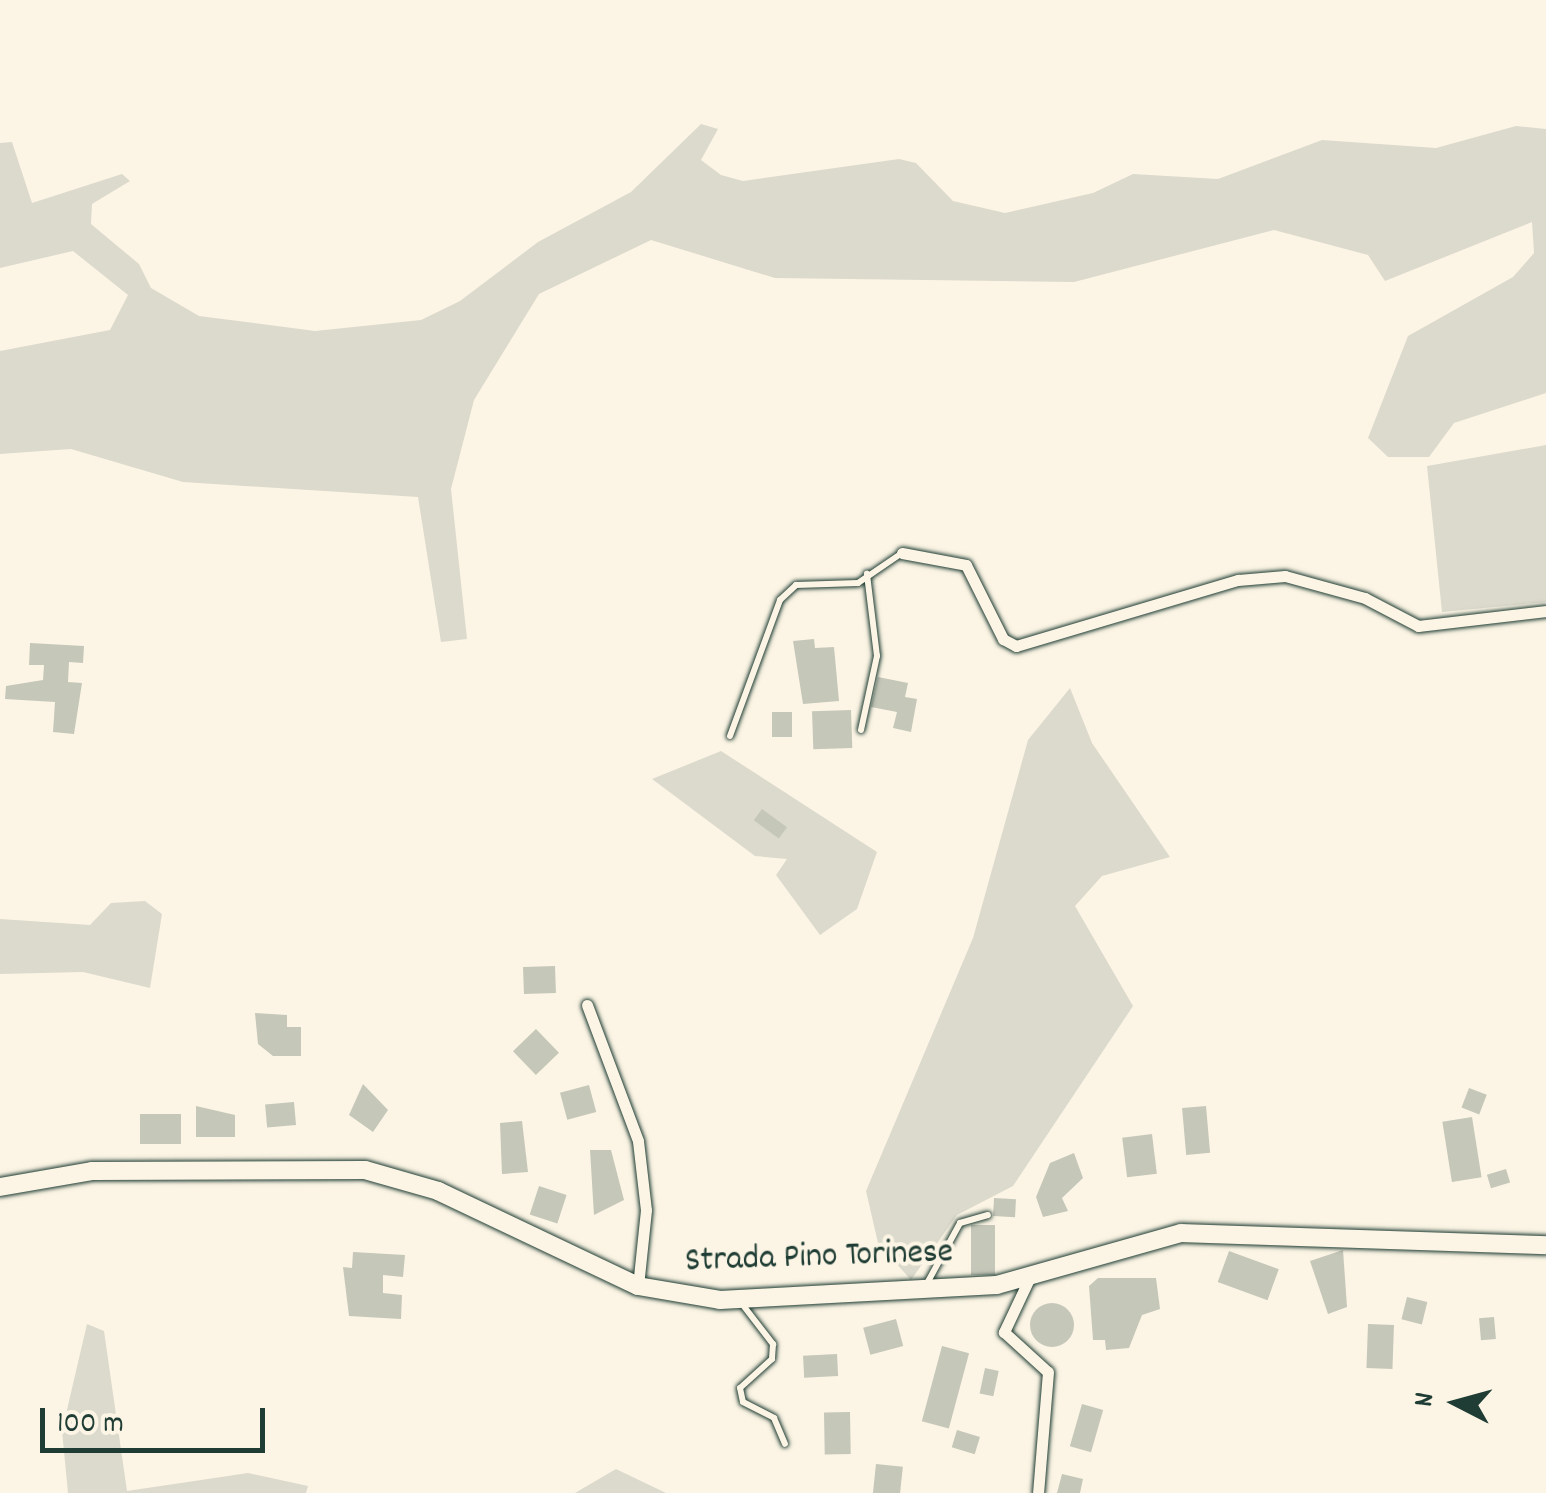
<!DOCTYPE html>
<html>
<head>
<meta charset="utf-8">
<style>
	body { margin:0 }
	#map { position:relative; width:1546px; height:1493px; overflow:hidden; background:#fcf5e5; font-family:Dekko,sans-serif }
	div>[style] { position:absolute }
	.green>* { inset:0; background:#dcdacc }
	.building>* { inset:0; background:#c5c7b9; transform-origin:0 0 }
	.round { border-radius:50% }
	.roads { filter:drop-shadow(0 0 2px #1f3d34) drop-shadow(0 0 2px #1f3d34) }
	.lane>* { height:6px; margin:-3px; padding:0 3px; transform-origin:3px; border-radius:3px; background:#fcf5e5 }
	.street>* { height:11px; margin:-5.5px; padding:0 5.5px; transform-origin:5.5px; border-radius:5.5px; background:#fcf5e5 }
	.secondary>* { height:18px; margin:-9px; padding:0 9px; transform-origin:9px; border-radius:9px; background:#fcf5e5 }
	span { translate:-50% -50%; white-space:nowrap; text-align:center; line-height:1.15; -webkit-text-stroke:8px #fcf5e5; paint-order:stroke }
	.street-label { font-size:35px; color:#1f3d34 }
	.north { position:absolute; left:1406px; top:1353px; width:100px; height:100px; -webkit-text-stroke:8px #fcf5e5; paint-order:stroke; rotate:276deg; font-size:28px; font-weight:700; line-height:40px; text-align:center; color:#1f3d34 }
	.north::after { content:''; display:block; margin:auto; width:35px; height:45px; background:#1f3d34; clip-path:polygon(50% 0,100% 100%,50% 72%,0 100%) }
	.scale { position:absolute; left:40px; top:1408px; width:225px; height:45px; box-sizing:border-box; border:5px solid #1f3d34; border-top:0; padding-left:12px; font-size:30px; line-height:35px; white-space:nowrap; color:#1f3d34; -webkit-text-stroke:8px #fcf5e5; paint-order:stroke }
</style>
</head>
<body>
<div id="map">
	<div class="green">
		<div style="clip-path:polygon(701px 124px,718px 129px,701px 160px,721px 175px,743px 181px,899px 159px,916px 163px,953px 201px,1005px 213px,1093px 193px,1133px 174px,1218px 179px,1322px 140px,1436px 148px,1516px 126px,1546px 129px,1546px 393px,1454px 423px,1429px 457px,1388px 457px,1368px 438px,1408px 336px,1513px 277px,1534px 253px,1532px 222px,1385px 281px,1368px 255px,1274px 230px,1074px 282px,775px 278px,651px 240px,539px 294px,474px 400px,451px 489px,467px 639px,441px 642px,418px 497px,183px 482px,71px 449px,0 454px,0 351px,110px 330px,128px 295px,73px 251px,0 268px,0 143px,12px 142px,32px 203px,122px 174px,130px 181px,92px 204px,91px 224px,139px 264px,151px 288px,199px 316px,315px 331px,421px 320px,460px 301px,538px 242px,631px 192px)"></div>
		<div style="clip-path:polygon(1546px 445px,1546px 602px,1442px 612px,1427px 466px)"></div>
		<div style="clip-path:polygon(1070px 688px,1092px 743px,1170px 857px,1102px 876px,1075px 906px,1133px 1006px,1013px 1186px,957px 1215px,911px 1280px,878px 1243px,866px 1191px,973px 938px,1028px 740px)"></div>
		<div style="clip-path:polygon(721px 751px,877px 852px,857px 909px,820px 935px,776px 875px,787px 859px,755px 856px,652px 779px)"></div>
		<div style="clip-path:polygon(145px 901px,162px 914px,150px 988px,83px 972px,0 974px,0 919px,90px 925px,111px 903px)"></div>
		<div style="clip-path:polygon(87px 1324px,104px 1331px,127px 1491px,248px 1473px,308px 1486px,306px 1493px,68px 1493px,62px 1431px)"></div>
		<div style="clip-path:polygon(616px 1469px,666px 1493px,575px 1493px)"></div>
	</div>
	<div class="building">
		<div style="clip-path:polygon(814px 639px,815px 648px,834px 647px,839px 701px,803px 704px,793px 641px)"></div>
		<div style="clip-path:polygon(30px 643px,84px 646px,83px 663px,69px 662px,68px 682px,82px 683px,74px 734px,53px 732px,55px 702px,5px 699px,6px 686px,43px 680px,44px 665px,29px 665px)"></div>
		<div style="clip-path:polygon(878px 677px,908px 683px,905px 697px,917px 699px,911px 732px,893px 728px,897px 712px,871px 707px)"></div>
		<div style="left:851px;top:710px;width:38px;height:39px;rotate:88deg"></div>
		<div style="left:772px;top:712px;width:20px;height:25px"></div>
		<div style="left:762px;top:809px;width:31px;height:14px;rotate:36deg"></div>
		<div style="left:555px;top:966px;width:27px;height:32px;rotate:88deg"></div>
		<div style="clip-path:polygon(255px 1013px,287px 1015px,287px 1027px,301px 1027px,301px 1056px,273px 1056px,258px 1044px)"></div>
		<div style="left:536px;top:1029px;width:33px;height:32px;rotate:46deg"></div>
		<div style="clip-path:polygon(363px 1084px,388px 1110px,373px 1132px,349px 1115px)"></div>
		<div style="left:589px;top:1085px;width:28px;height:30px;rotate:75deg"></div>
		<div style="left:1469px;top:1088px;width:19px;height:21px;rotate:21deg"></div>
		<div style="left:294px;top:1102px;width:23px;height:29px;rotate:85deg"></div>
		<div style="clip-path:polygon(196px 1106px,235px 1115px,235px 1137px,196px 1137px)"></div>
		<div style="left:1206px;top:1106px;width:47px;height:24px;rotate:85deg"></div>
		<div style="left:140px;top:1114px;width:41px;height:30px"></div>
		<div style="left:1472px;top:1117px;width:61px;height:30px;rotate:81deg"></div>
		<div style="clip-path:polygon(522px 1121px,528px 1172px,502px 1174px,500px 1123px)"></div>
		<div style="left:1152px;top:1134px;width:40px;height:30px;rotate:83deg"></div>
		<div style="clip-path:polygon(590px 1150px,611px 1150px,624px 1200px,594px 1215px)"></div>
		<div style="clip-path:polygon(1074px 1153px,1083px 1178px,1062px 1198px,1068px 1211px,1043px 1217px,1036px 1197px,1050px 1163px)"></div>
		<div style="left:1506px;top:1169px;width:14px;height:20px;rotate:73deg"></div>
		<div style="left:539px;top:1186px;width:29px;height:30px;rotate:18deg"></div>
		<div style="left:994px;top:1198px;width:22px;height:18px;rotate:3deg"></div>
		<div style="left:971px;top:1225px;width:24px;height:50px"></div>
		<div style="clip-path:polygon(1343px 1250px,1347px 1307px,1328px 1314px,1310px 1261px)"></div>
		<div style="left:1229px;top:1251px;width:53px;height:33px;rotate:20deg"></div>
		<div style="clip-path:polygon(353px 1252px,405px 1255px,403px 1277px,383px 1275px,383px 1293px,402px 1295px,401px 1319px,349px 1316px,343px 1267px,352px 1268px)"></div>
		<div style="clip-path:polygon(1098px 1278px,1156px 1278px,1160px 1309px,1142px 1315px,1129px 1348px,1106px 1350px,1105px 1340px,1093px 1340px,1089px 1286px)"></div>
		<div style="left:1407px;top:1297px;width:21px;height:23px;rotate:14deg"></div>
		<div class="round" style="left:1030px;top:1303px;width:44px;height:44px"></div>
		<div style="left:1494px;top:1317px;width:22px;height:15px;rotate:85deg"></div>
		<div style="left:896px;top:1319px;width:28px;height:34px;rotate:75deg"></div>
		<div style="left:1368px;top:1324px;width:26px;height:44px;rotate:2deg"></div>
		<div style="left:942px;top:1346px;width:28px;height:78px;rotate:15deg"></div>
		<div style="left:837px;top:1354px;width:22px;height:34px;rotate:87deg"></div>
		<div style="left:985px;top:1368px;width:14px;height:26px;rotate:12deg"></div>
		<div style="left:1082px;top:1404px;width:22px;height:44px;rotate:16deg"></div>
		<div style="left:850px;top:1412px;width:42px;height:26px;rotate:89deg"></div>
		<div style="left:957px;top:1430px;width:24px;height:18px;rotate:17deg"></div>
		<div style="left:876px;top:1464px;width:27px;height:29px;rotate:6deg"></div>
		<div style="clip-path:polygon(1062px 1474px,1083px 1479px,1080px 1493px,1057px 1493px)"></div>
	</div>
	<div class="roads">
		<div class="lane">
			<div style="left:861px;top:730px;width:76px;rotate:-77.8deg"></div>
			<div style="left:877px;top:656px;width:83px;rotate:-97deg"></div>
			<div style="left:730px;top:736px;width:145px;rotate:-69.8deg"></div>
			<div style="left:780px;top:600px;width:22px;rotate:-43deg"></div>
			<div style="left:796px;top:585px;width:62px;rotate:-1.8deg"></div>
			<div style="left:858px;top:583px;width:53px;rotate:-34.3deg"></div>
			<div style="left:925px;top:1287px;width:73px;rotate:-61.3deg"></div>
			<div style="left:960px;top:1223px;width:29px;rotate:-16deg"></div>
			<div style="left:739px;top:1300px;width:56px;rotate:52.3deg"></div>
			<div style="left:773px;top:1344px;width:15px;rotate:94deg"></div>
			<div style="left:772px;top:1359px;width:43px;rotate:137.8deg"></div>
			<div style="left:740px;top:1388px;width:14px;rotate:78deg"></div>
			<div style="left:743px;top:1402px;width:35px;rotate:27deg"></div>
			<div style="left:774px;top:1418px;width:28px;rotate:67deg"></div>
		</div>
		<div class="street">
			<div style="left:902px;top:553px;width:65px;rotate:10.6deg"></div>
			<div style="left:966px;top:565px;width:83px;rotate:63.4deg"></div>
			<div style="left:1003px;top:639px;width:15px;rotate:28deg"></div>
			<div style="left:1016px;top:646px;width:232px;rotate:-16.6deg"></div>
			<div style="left:1238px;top:580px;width:47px;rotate:-4.9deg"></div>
			<div style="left:1285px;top:576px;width:83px;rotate:15.4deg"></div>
			<div style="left:1365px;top:598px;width:60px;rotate:27.8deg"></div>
			<div style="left:1418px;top:626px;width:129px;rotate:-6.7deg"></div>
			<div style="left:587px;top:1005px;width:145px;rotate:69.4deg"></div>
			<div style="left:638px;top:1141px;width:69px;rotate:83.4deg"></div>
			<div style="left:646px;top:1210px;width:76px;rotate:96deg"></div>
			<div style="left:1029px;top:1279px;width:59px;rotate:115.3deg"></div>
			<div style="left:1004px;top:1332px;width:59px;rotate:42.3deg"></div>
			<div style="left:1048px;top:1372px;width:121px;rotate:94.7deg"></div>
		</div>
		<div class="secondary">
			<div style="left:0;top:1187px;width:93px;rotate:-9.9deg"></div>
			<div style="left:92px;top:1171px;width:273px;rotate:-0.2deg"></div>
			<div style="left:365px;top:1170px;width:76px;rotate:16deg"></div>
			<div style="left:438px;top:1191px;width:221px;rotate:25.4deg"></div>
			<div style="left:638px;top:1286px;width:83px;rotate:9.7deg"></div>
			<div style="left:720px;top:1300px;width:277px;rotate:-3.1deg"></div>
			<div style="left:997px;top:1285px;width:191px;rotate:-15.8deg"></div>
			<div style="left:1181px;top:1233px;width:365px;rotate:1.9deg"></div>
		</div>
	</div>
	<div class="street-label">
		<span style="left:819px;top:1258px;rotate:-2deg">Strada Pino Torinese</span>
	</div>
	<div class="north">N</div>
	<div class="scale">100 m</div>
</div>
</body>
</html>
